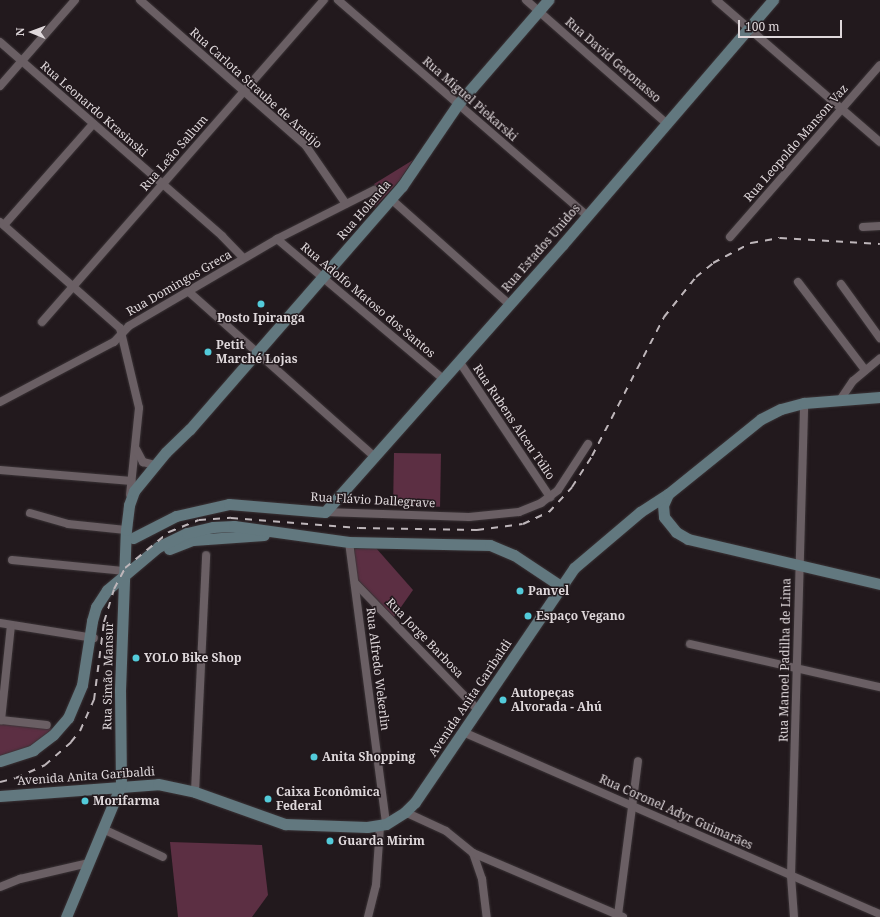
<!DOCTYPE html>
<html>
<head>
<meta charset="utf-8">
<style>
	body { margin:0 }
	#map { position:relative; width:880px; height:917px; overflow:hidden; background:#22191d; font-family:"Noto Serif",serif }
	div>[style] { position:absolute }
	.green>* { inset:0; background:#5c2f43; transform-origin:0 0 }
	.roads { filter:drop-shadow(0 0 1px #3a3336) drop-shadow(0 0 1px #3a3336) }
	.street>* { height:8px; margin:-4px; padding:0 4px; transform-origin:4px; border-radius:4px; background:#6a5f64 }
	.secondary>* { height:11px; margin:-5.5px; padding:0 5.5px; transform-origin:5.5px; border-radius:5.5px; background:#62787f }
	.rail>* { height:2px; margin-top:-1px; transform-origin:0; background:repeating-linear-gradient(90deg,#beb6ba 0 7px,transparent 0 14px) }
	.dots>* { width:11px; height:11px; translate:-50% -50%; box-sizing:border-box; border:2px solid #22191d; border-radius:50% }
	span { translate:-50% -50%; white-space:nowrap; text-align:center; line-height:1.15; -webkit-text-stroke:3px #22191d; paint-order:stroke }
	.street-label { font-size:12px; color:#dfd8db }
	.poi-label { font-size:12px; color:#dfd8db; font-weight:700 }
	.left { translate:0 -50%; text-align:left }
	.north { position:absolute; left:12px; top:12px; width:40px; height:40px; -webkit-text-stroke:3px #22191d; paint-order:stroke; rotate:271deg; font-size:11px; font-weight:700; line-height:16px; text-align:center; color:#dfd8db }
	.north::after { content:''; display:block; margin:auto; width:14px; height:18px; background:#dfd8db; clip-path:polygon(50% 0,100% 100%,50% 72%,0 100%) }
	.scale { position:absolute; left:738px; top:20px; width:104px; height:18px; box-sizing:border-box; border:2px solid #dfd8db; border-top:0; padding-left:5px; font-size:12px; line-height:14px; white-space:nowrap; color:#dfd8db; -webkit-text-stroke:3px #22191d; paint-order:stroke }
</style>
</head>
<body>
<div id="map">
	<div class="green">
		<div style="clip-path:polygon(413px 160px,399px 181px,375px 207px,369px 198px,379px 193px,374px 184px)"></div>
		<div style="left:394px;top:453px;width:47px;height:53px;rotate:1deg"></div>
		<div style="clip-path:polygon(376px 548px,413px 590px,394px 617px,357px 579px,354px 549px)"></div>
		<div style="clip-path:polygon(0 722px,55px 729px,35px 744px,0 758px)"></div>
		<div style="clip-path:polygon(170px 842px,262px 845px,268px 895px,252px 917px,178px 917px)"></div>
	</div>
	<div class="roads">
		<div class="street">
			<div style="left:140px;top:0;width:221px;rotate:41.3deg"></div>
			<div style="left:306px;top:146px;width:70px;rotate:55.4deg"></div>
			<div style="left:338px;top:0;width:330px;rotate:40.9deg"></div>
			<div style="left:526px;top:0;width:186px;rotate:41.3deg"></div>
			<div style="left:716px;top:0;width:217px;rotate:40.9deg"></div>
			<div style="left:0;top:42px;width:295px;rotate:41.1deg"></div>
			<div style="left:222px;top:236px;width:30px;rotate:46deg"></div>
			<div style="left:0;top:86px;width:114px;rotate:-48.9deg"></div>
			<div style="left:391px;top:199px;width:158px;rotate:41.7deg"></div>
			<div style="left:0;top:222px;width:160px;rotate:41.5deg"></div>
			<div style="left:120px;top:328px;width:82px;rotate:76.6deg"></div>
			<div style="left:139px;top:408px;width:87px;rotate:95.9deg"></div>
			<div style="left:4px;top:225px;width:135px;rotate:-48.6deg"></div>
			<div style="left:863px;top:227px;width:17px;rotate:-3deg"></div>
			<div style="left:730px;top:237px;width:228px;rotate:-48.9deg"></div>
			<div style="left:277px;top:239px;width:217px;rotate:40.1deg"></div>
			<div style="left:798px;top:282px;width:111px;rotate:52.7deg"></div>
			<div style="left:841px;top:284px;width:67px;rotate:54.2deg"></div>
			<div style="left:189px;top:292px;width:247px;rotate:41.6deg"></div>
			<div style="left:42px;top:322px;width:428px;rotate:-48.8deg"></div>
			<div style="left:459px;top:361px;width:164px;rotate:56.2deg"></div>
			<div style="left:840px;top:400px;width:23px;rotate:-56deg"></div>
			<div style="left:853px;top:381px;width:35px;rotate:-40deg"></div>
			<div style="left:0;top:402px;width:129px;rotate:-27.8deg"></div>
			<div style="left:114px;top:342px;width:22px;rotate:-47deg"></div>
			<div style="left:129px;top:326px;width:172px;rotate:-30.4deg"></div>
			<div style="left:277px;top:239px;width:109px;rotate:-26.8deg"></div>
			<div style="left:136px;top:449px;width:15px;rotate:62deg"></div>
			<div style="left:143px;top:462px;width:12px;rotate:14deg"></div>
			<div style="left:0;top:470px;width:132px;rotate:4.8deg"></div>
			<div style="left:325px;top:512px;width:144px;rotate:2deg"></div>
			<div style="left:469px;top:517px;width:50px;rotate:-5.7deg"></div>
			<div style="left:519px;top:512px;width:24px;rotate:-22deg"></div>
			<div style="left:541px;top:503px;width:21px;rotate:-37deg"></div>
			<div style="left:558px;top:490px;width:55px;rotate:-56.9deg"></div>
			<div style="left:30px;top:513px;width:40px;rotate:16deg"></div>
			<div style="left:68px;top:524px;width:58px;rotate:5.9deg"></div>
			<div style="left:349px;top:542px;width:284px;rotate:82.5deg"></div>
			<div style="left:12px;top:560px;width:114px;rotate:5.6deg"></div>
			<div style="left:355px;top:583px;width:177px;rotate:45.9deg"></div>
			<div style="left:0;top:623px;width:95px;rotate:9.1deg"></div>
			<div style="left:11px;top:625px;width:96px;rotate:96deg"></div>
			<div style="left:1px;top:720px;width:46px;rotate:6.2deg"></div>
			<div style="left:690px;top:644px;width:195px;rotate:12.8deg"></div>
			<div style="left:463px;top:732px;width:455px;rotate:23.6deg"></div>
			<div style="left:195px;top:792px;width:237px;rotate:-87.3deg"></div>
			<div style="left:405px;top:812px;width:45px;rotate:24.9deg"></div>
			<div style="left:446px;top:831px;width:35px;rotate:39deg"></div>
			<div style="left:473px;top:853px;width:28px;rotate:71deg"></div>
			<div style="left:482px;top:879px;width:38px;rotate:83deg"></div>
			<div style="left:103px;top:829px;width:66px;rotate:25deg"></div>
			<div style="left:473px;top:853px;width:163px;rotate:23.1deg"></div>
			<div style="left:0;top:887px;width:22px;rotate:-22deg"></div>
			<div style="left:20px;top:879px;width:71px;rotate:-13.1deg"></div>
			<div style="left:618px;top:915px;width:155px;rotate:-82.6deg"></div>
			<div style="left:368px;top:917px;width:33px;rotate:-76deg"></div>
			<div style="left:376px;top:885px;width:59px;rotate:-86.1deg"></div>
			<div style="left:794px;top:917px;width:41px;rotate:-94.2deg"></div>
			<div style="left:791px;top:876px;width:473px;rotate:-88.4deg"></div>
		</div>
		<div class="secondary">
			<div style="left:668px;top:494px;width:12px;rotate:114deg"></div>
			<div style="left:663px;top:505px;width:12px;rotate:85deg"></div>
			<div style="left:664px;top:517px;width:19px;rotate:51deg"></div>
			<div style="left:676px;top:532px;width:14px;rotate:30deg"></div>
			<div style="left:688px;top:539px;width:197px;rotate:13.2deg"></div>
			<div style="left:133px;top:538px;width:48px;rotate:-27.1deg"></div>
			<div style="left:176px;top:516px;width:54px;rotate:-12.8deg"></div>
			<div style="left:229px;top:504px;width:96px;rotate:4.8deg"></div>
			<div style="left:325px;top:512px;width:358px;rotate:-48.4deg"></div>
			<div style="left:563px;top:244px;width:322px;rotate:-49.3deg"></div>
			<div style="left:169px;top:549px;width:26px;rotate:-21deg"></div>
			<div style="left:193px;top:540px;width:71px;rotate:-4deg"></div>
			<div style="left:0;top:761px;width:35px;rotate:-18deg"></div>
			<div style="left:33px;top:750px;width:25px;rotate:-37deg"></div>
			<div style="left:53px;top:735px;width:23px;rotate:-49deg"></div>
			<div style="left:68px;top:718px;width:36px;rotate:-67deg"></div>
			<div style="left:82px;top:685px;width:65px;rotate:-81.1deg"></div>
			<div style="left:92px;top:621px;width:15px;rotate:-74deg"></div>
			<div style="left:96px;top:607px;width:20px;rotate:-57deg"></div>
			<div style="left:107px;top:590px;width:67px;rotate:-40.1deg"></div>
			<div style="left:158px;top:547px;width:32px;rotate:-26deg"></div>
			<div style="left:187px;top:533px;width:27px;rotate:-13deg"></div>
			<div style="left:213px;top:527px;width:21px;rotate:-3deg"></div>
			<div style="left:234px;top:526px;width:116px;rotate:7.9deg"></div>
			<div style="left:349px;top:542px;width:141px;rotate:1.2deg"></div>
			<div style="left:490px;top:545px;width:26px;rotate:23deg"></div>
			<div style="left:514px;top:555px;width:58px;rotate:33.7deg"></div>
			<div style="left:0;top:796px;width:158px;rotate:-4.3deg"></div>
			<div style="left:158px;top:784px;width:38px;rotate:12deg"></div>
			<div style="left:195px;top:792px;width:96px;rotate:19.6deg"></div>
			<div style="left:285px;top:824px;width:82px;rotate:2.1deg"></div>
			<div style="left:367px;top:827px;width:19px;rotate:-9deg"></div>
			<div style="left:386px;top:824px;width:22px;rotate:-32deg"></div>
			<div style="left:405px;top:812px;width:14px;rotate:-45deg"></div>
			<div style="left:415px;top:802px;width:283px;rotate:-55.8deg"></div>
			<div style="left:574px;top:568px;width:87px;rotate:-40.3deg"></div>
			<div style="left:640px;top:512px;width:33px;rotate:-33deg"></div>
			<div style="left:668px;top:494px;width:119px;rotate:-38.9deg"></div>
			<div style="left:761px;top:419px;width:22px;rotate:-27deg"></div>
			<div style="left:781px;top:409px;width:24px;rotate:-15deg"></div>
			<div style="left:804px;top:403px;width:76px;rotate:-4.5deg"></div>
			<div style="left:66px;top:917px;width:143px;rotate:-67.4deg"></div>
			<div style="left:121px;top:785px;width:95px;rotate:-90.6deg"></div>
			<div style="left:120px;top:690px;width:160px;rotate:-87.9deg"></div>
			<div style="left:126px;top:530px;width:25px;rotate:-83deg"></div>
			<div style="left:129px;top:505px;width:15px;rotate:-70deg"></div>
			<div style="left:134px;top:491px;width:50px;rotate:-50.6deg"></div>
			<div style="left:166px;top:452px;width:33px;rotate:-44deg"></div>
			<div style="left:190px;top:429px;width:322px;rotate:-48.9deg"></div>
			<div style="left:402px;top:186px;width:99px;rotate:-55.7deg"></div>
			<div style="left:458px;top:104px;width:138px;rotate:-49.1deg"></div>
		</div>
	</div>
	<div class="rail">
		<div style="left:0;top:782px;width:16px;rotate:-14deg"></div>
		<div style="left:16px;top:778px;width:32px;rotate:-24deg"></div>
		<div style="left:45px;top:765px;width:35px;rotate:-41deg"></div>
		<div style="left:71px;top:742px;width:14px;rotate:-51deg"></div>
		<div style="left:80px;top:731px;width:34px;rotate:-66deg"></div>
		<div style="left:94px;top:700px;width:79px;rotate:-82.7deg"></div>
		<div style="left:104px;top:622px;width:34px;rotate:-73deg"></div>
		<div style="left:114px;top:589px;width:24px;rotate:-62deg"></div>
		<div style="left:125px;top:568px;width:57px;rotate:-39.3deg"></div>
		<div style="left:169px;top:532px;width:32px;rotate:-22deg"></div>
		<div style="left:199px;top:520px;width:32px;rotate:-4deg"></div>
		<div style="left:231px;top:518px;width:128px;rotate:4.5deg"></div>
		<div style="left:359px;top:528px;width:118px;rotate:1deg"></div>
		<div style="left:477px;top:530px;width:46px;rotate:-7.4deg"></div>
		<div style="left:523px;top:524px;width:29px;rotate:-25deg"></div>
		<div style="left:549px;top:512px;width:34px;rotate:-47deg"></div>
		<div style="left:572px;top:487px;width:37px;rotate:-57deg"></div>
		<div style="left:592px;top:456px;width:157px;rotate:-62.6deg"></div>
		<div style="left:664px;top:317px;width:51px;rotate:-51.3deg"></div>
		<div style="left:696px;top:277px;width:22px;rotate:-39deg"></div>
		<div style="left:713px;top:263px;width:43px;rotate:-27.8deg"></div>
		<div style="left:751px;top:243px;width:29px;rotate:-10deg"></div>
		<div style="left:780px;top:238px;width:100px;rotate:3.4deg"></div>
	</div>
	<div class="dots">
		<div style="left:261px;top:304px;background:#53cbda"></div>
		<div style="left:208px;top:352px;background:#53cbda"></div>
		<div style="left:520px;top:591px;background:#53cbda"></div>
		<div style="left:528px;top:616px;background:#53cbda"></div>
		<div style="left:136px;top:658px;background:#53cbda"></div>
		<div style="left:503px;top:700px;background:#53cbda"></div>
		<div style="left:314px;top:757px;background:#53cbda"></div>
		<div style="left:268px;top:799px;background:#53cbda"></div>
		<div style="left:85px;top:801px;background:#53cbda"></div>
		<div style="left:330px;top:841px;background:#53cbda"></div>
	</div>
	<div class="street-label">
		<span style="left:613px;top:60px;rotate:41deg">Rua David Geronasso</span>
		<span style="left:256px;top:88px;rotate:42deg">Rua Carlota Straube de Araújo</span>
		<span style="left:470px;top:99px;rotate:41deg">Rua Miguel Piekarski</span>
		<span style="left:94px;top:109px;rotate:41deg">Rua Leonardo Krasinski</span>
		<span style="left:796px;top:143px;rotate:-49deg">Rua Leopoldo Manson Vaz</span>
		<span style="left:174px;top:153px;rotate:-49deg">Rua Leão Sallum</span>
		<span style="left:364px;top:210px;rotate:-49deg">Rua Holanda</span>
		<span style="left:541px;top:248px;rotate:-49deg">Rua Estados Unidos</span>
		<span style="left:179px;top:283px;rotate:-30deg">Rua Domingos Greca</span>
		<span style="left:368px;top:300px;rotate:40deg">Rua Adolfo Matoso dos Santos</span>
		<span style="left:514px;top:422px;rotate:56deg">Rua Rubens Alceu Túlio</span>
		<span style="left:373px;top:500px;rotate:3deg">Rua Flávio Dallegrave</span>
		<span style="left:425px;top:638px;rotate:46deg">Rua Jorge Barbosa</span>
		<span style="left:785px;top:660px;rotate:-89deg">Rua Manoel Padilha de Lima</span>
		<span style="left:378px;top:669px;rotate:83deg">Rua Alfredo Wekerlin</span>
		<span style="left:108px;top:676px;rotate:-89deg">Rua Simão Mansur</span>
		<span style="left:470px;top:698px;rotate:-56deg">Avenida Anita Garibaldi</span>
		<span style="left:86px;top:776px;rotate:-4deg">Avenida Anita Garibaldi</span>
		<span style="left:676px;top:812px;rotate:24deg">Rua Coronel Adyr Guimarães</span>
	</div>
	<div class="poi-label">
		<span style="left:261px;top:318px">Posto Ipiranga</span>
		<span class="left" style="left:216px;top:352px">Petit<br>Marché Lojas</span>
		<span class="left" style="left:528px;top:591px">Panvel</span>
		<span class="left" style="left:536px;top:616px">Espaço Vegano</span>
		<span class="left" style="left:144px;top:658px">YOLO Bike Shop</span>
		<span class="left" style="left:511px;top:700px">Autopeças<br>Alvorada - Ahú</span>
		<span class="left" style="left:322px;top:757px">Anita Shopping</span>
		<span class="left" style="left:276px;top:799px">Caixa Econômica<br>Federal</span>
		<span class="left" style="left:93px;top:801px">Morifarma</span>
		<span class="left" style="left:338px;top:841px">Guarda Mirim</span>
	</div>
	<div class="north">N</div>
	<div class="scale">100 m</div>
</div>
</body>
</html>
